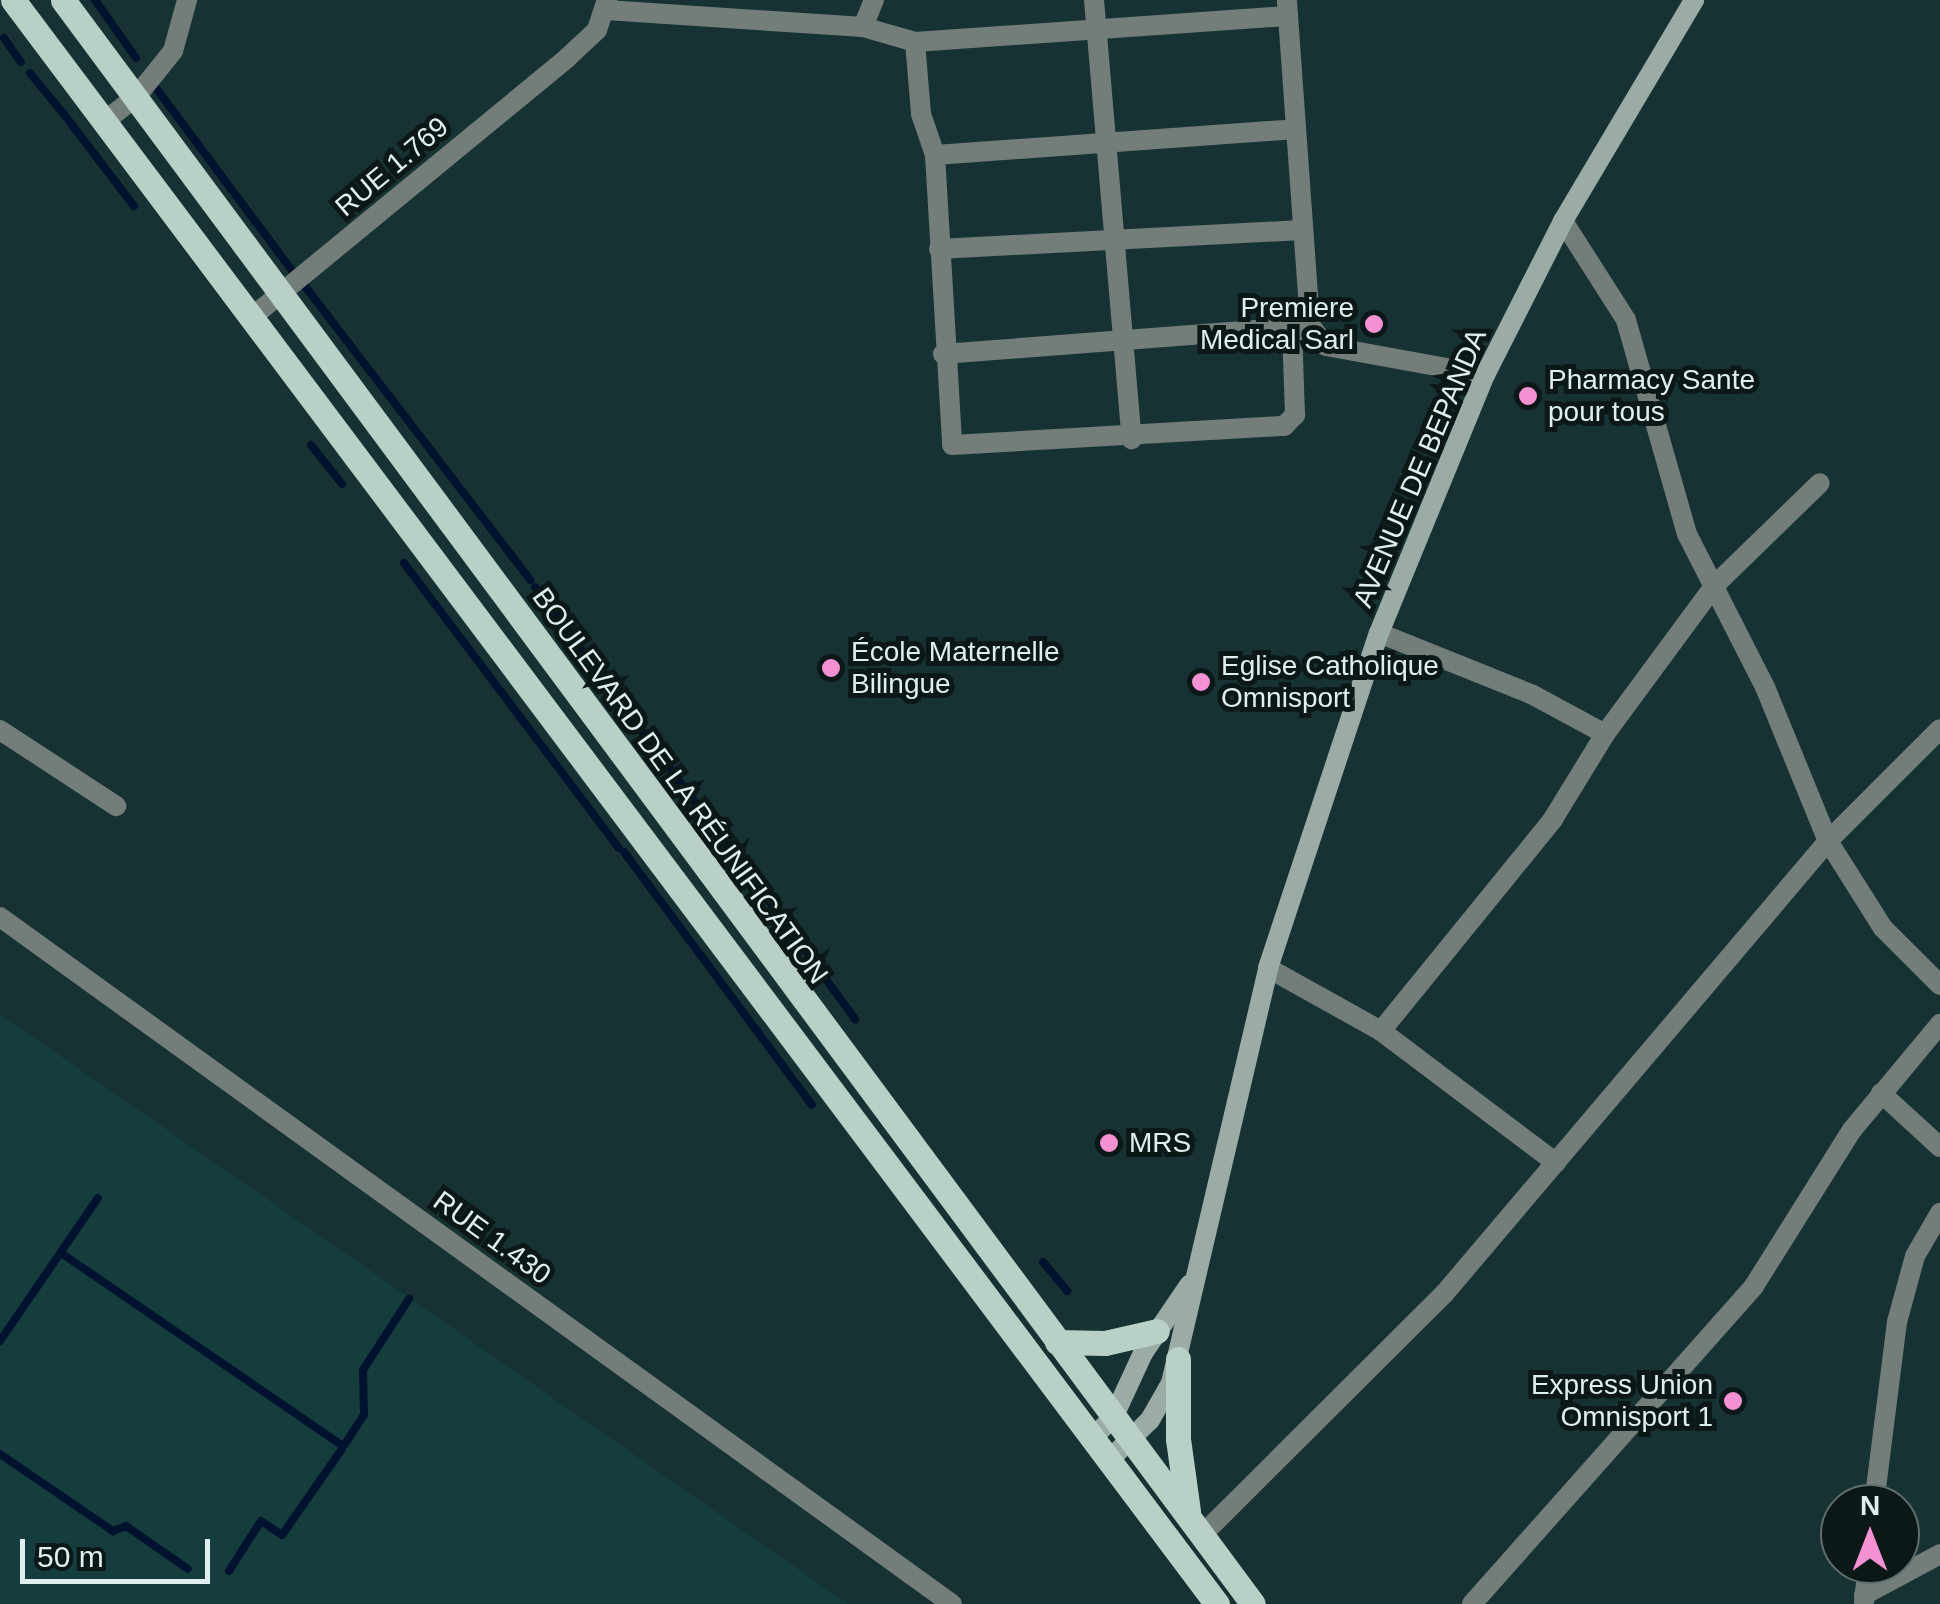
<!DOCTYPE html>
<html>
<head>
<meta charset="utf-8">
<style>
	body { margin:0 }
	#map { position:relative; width:1940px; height:1604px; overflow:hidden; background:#173233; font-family:Arial,sans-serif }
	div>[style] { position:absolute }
	.built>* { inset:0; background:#163d3e }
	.stream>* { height:8px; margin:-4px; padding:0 4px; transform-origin:4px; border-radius:4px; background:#00122d }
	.minor>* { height:20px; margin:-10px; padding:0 10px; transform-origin:10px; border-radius:10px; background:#737e7a }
	.secondary>* { height:20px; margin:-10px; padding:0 10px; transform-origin:10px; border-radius:10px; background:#9aaca5 }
	.primary>* { height:25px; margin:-12.5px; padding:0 12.5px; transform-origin:12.5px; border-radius:12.5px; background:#b9d0c6 }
	.dots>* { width:28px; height:28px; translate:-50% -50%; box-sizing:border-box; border:5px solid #0c1818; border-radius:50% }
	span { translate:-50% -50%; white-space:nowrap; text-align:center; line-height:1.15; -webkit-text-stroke:10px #0c1818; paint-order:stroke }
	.street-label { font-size:28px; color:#dfefef }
	.poi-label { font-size:28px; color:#dfefef }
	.right { translate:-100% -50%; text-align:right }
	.left { translate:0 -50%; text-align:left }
	.north { position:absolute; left:1820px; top:1484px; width:100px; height:100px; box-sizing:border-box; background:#0c1818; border:2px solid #606e6e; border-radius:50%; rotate:0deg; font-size:28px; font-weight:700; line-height:40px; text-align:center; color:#dfefef }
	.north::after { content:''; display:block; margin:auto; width:35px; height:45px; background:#f491d3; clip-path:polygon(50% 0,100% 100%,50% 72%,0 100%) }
	.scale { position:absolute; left:20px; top:1539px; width:190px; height:45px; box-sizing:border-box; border:5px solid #dfefef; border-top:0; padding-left:12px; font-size:30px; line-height:35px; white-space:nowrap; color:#dfefef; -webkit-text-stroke:8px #0c1818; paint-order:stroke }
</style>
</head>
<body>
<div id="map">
	<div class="built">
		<div style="clip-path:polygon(0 1014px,391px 1285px,848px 1604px,0 1604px)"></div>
	</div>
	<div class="stream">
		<div style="left:95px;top:0;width:71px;rotate:54.7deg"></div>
		<div style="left:4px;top:38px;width:29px;rotate:55deg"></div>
		<div style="left:30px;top:73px;width:58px;rotate:50.6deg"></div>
		<div style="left:150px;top:80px;width:241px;rotate:53.3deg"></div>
		<div style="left:69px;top:121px;width:107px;rotate:52.6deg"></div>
		<div style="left:304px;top:285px;width:372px;rotate:52.5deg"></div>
		<div style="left:311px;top:445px;width:50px;rotate:51.5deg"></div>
		<div style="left:404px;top:563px;width:357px;rotate:53deg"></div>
		<div style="left:535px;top:587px;width:154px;rotate:53.4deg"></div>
		<div style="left:632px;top:719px;width:31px;rotate:52deg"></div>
		<div style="left:657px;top:751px;width:89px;rotate:53.3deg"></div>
		<div style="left:715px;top:827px;width:238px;rotate:53.9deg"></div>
		<div style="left:624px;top:852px;width:315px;rotate:53.4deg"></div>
		<div style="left:64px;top:1255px;width:336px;rotate:34.4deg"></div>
		<div style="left:1043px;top:1262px;width:38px;rotate:50deg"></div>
		<div style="left:0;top:1341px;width:173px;rotate:-55.6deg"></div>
		<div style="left:345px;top:1444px;width:35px;rotate:-57deg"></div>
		<div style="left:364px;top:1415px;width:45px;rotate:-91.3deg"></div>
		<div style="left:363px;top:1370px;width:85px;rotate:-57.1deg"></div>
		<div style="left:0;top:1454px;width:137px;rotate:34.3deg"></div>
		<div style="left:113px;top:1531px;width:14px;rotate:-21deg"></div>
		<div style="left:126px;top:1526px;width:75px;rotate:34.7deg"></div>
		<div style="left:229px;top:1571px;width:59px;rotate:-57.4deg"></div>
		<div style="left:261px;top:1521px;width:25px;rotate:34deg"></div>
		<div style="left:282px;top:1535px;width:105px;rotate:-55.1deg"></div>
	</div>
	<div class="minor">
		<div style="left:1094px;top:0;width:441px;rotate:85.1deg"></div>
		<div style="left:606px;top:10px;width:258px;rotate:3.8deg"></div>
		<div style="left:863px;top:27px;width:54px;rotate:16.1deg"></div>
		<div style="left:915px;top:42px;width:374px;rotate:-4deg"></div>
		<div style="left:1288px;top:16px;width:16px;rotate:-94deg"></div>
		<div style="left:1288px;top:16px;width:310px;rotate:85.9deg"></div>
		<div style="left:1310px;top:325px;width:26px;rotate:53deg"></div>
		<div style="left:1326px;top:346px;width:162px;rotate:10.3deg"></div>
		<div style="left:863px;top:27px;width:29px;rotate:-68deg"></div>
		<div style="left:915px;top:42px;width:72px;rotate:85.2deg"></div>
		<div style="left:921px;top:114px;width:43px;rotate:71.1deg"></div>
		<div style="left:935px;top:155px;width:290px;rotate:86.6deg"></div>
		<div style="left:952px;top:445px;width:333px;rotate:-3.3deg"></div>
		<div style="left:1284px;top:426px;width:16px;rotate:-45deg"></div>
		<div style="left:1295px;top:415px;width:87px;rotate:-92deg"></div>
		<div style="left:105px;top:121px;width:39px;rotate:-38deg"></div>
		<div style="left:136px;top:97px;width:59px;rotate:-51.2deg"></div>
		<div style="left:173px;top:51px;width:53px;rotate:-74.6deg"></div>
		<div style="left:935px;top:155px;width:362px;rotate:-4.1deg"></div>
		<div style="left:1563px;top:221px;width:117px;rotate:57.5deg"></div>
		<div style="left:1626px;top:320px;width:223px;rotate:74.1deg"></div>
		<div style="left:1687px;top:534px;width:172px;rotate:63deg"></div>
		<div style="left:1765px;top:687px;width:166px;rotate:67.8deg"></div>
		<div style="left:1828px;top:841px;width:103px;rotate:57.7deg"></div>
		<div style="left:1883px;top:928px;width:81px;rotate:45deg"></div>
		<div style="left:939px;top:249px;width:364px;rotate:-3deg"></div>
		<div style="left:252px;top:317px;width:408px;rotate:-39.4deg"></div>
		<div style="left:567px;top:58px;width:41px;rotate:-43deg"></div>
		<div style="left:597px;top:30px;width:32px;rotate:-72deg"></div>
		<div style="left:943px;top:354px;width:361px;rotate:-4.4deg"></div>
		<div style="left:1379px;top:633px;width:166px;rotate:21.9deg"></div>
		<div style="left:1533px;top:695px;width:82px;rotate:28.4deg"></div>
		<div style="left:0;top:730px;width:139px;rotate:33.2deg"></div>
		<div style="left:0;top:917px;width:1174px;rotate:35.82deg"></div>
		<div style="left:1268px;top:968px;width:129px;rotate:29.1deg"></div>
		<div style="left:1381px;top:1031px;width:219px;rotate:37deg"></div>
		<div style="left:1381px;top:1031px;width:273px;rotate:-50.9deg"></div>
		<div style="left:1553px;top:819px;width:100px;rotate:-58.5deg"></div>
		<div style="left:1605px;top:734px;width:185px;rotate:-53.6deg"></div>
		<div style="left:1715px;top:585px;width:146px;rotate:-44.2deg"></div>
		<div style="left:1881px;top:1093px;width:80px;rotate:42.5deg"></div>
		<div style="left:1874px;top:1504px;width:183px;rotate:-82.8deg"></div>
		<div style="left:1897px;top:1322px;width:68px;rotate:-74.7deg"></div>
		<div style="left:1915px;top:1256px;width:50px;rotate:-59.8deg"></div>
		<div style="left:1202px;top:1535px;width:342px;rotate:-44.9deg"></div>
		<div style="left:1444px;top:1294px;width:594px;rotate:-49.71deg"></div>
		<div style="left:1828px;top:841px;width:158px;rotate:-45deg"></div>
		<div style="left:1864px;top:1595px;width:86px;rotate:-28.3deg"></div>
		<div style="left:1864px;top:1602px;width:38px;rotate:-84deg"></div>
		<div style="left:1472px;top:1604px;width:425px;rotate:-48.4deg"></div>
		<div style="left:1754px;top:1286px;width:184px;rotate:-57.9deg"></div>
		<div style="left:1852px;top:1130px;width:138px;rotate:-50.3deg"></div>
	</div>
	<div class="secondary">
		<div style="left:1091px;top:1439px;width:30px;rotate:-44deg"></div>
		<div style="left:1113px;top:1418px;width:72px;rotate:-65.2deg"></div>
		<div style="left:1143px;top:1353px;width:83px;rotate:-55.7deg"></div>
		<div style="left:1109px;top:1460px;width:57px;rotate:-44.3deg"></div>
		<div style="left:1150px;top:1420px;width:43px;rotate:-60.4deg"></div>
		<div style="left:1171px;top:1383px;width:426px;rotate:-76.8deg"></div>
		<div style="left:1268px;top:968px;width:353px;rotate:-71.7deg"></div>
		<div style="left:1379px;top:633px;width:279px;rotate:-67.7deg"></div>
		<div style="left:1485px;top:375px;width:173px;rotate:-63.1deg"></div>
		<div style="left:1563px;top:221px;width:257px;rotate:-59.3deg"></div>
	</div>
	<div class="primary">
		<div style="left:13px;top:0;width:2006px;rotate:53.11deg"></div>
		<div style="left:63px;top:0;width:1997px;rotate:53.43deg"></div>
		<div style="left:1057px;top:1342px;width:48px;rotate:1.2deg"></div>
		<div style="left:1105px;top:1343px;width:53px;rotate:-13deg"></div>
		<div style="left:1178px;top:1359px;width:80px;rotate:90deg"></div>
		<div style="left:1178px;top:1439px;width:73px;rotate:82.1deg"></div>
	</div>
	<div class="dots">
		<div style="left:1374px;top:324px;background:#f491d3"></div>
		<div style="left:1528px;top:396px;background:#f491d3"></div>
		<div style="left:831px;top:668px;background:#f491d3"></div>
		<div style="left:1201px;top:682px;background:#f491d3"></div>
		<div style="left:1109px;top:1143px;background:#f491d3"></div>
		<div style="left:1733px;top:1401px;background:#f491d3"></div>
	</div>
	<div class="street-label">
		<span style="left:392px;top:167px;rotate:-40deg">RUE 1.769</span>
		<span style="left:1420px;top:468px;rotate:-67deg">AVENUE DE BEPANDA</span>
		<span style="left:680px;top:786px;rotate:54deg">BOULEVARD DE LA RÉUNIFICATION</span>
		<span style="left:492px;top:1238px;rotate:36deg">RUE 1.430</span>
	</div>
	<div class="poi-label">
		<span class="right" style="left:1354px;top:324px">Premiere<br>Medical Sarl</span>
		<span class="left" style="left:1548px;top:396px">Pharmacy Sante<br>pour tous</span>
		<span class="left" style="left:851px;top:668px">École Maternelle<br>Bilingue</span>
		<span class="left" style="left:1221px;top:682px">Eglise Catholique<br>Omnisport</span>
		<span class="left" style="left:1129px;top:1143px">MRS</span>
		<span class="right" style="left:1713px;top:1401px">Express Union<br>Omnisport 1</span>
	</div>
	<div class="north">N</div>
	<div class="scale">50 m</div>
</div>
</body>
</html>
